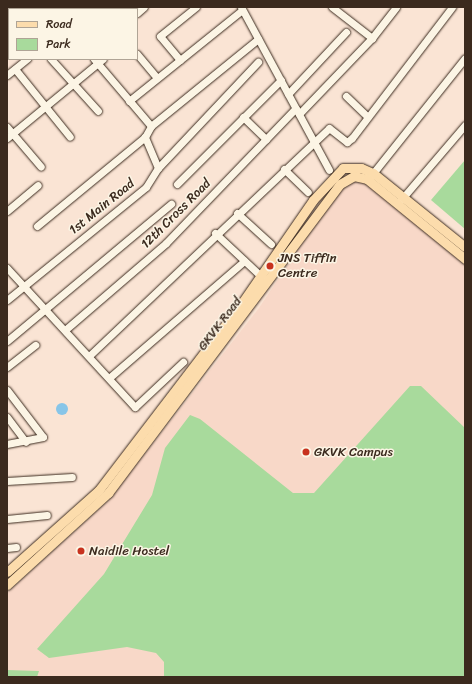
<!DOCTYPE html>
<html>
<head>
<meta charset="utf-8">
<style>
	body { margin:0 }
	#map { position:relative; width:472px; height:684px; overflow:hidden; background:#fae4d4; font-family:Sriracha,sans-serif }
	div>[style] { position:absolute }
	.built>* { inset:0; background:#f8d8c8 }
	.green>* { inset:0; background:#a8da9c }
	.water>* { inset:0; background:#87c5e8 }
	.round { border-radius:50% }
	.roads { filter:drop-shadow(0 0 1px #3b2a1e) drop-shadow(0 0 1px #3b2a1e) }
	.minor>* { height:7px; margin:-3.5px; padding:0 3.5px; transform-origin:3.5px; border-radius:3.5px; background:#fcf5e5 }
	.major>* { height:9px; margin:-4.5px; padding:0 4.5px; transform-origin:4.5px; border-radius:4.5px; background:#fcdcac }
	.dots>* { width:11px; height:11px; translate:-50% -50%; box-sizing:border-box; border:2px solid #fcf5e5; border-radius:50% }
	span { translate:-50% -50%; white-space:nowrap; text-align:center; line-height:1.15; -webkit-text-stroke:3px #fcf5e5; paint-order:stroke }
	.street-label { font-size:13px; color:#3b2a1e }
	.poi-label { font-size:13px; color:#3b2a1e }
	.left { translate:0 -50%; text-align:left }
	.frame { position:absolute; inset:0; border:8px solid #3b2a1e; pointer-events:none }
	.legend { position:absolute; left:8px; top:8px; width:130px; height:52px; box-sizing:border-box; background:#fcf5e5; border:1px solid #afa495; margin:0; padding:5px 7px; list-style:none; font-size:12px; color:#3b2a1e }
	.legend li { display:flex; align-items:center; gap:8px; height:20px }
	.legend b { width:20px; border:1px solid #afa495 }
</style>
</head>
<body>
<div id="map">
	<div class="built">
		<div style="clip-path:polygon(364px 181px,465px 265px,465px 677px,7px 677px,7px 593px,108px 501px,259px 308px,337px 191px,351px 182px)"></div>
	</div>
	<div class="green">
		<div style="clip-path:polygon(465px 160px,465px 229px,431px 200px)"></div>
		<div style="clip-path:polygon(410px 386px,421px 386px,465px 428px,465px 677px,164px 677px,164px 662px,156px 653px,127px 647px,49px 658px,37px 649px,104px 574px,152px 495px,165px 448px,190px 415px,200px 419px,293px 493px,314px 493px)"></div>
		<div style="clip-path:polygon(7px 670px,39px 671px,37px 677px,7px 677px)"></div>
	</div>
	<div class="water">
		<div class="round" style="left:56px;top:403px;width:12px;height:12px"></div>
	</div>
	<div class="roads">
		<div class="minor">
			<div style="left:50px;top:7px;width:3px;rotate:45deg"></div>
			<div style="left:241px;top:7px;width:185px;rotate:61.6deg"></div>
			<div style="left:332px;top:7px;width:51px;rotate:37.8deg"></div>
			<div style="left:40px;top:9px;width:3px;rotate:-45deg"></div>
			<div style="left:137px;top:13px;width:9px;rotate:-41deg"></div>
			<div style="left:7px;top:36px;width:3px;rotate:-45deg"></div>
			<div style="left:137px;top:54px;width:31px;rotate:50deg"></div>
			<div style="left:51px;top:59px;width:70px;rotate:47.9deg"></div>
			<div style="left:94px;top:59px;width:88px;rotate:49.6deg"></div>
			<div style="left:180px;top:60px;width:31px;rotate:-130deg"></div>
			<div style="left:160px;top:36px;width:46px;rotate:-38.9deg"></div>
			<div style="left:15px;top:69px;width:87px;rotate:51deg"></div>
			<div style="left:7px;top:75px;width:26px;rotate:-39deg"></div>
			<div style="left:288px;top:94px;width:85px;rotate:-46.9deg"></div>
			<div style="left:346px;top:96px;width:30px;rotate:44deg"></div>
			<div style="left:129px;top:101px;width:145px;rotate:-38.8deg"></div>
			<div style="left:299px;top:114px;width:105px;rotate:-46.2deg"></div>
			<div style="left:372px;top:38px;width:39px;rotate:-52deg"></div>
			<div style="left:243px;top:117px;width:32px;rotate:44deg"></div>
			<div style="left:7px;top:127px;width:52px;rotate:49.6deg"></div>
			<div style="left:7px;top:138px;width:124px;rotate:-39.5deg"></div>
			<div style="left:158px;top:168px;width:146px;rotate:-46.7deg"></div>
			<div style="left:284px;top:169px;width:33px;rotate:44deg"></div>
			<div style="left:370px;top:177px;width:152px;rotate:-51.4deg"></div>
			<div style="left:177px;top:184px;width:147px;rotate:-45deg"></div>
			<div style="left:400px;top:201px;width:100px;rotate:-49.5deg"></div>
			<div style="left:7px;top:211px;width:40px;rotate:-40deg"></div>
			<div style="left:237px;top:213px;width:46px;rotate:42.4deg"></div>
			<div style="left:37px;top:226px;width:140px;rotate:-39.5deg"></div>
			<div style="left:215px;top:233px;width:67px;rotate:43.2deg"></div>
			<div style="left:7px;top:268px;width:189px;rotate:47.4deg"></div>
			<div style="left:135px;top:407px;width:66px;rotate:-43.2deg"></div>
			<div style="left:7px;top:300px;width:179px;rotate:-39.1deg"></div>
			<div style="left:146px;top:187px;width:22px;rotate:-58deg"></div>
			<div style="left:158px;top:168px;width:34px;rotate:-113deg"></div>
			<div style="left:145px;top:137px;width:13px;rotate:-61deg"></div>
			<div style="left:151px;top:126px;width:138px;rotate:-39.1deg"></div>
			<div style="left:65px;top:330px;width:133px;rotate:-40.7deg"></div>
			<div style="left:166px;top:243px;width:187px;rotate:-46.1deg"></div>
			<div style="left:7px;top:341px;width:214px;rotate:-39.9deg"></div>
			<div style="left:89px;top:356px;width:331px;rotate:-43.5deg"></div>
			<div style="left:329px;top:128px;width:23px;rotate:38deg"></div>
			<div style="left:347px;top:142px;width:6px;rotate:-39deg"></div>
			<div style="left:352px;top:138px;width:165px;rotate:-52.6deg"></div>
			<div style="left:7px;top:367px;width:36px;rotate:-38deg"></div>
			<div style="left:109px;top:378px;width:179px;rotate:-40.9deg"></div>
			<div style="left:7px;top:390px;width:59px;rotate:52.5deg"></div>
			<div style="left:43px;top:437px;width:37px;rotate:169deg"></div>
			<div style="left:7px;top:417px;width:31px;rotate:53deg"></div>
			<div style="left:7px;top:481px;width:65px;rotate:-3.5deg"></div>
			<div style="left:7px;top:519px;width:40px;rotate:-5.7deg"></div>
			<div style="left:7px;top:548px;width:9px;rotate:-6deg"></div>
		</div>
		<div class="major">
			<div style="left:7px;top:572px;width:123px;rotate:-41.7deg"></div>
			<div style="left:99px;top:490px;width:230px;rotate:-52.6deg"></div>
			<div style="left:239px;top:307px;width:130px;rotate:-55.3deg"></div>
			<div style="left:313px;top:200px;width:44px;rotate:-46.8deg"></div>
			<div style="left:343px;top:168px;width:18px"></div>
			<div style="left:361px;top:168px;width:13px;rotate:23deg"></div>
			<div style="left:373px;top:173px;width:118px;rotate:38.8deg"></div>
			<div style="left:7px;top:585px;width:137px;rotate:-42.3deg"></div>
			<div style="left:108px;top:493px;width:386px;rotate:-53.1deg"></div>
			<div style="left:340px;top:184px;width:16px;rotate:-30deg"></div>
			<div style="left:354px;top:176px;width:13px;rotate:13deg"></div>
			<div style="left:367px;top:179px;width:127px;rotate:39.2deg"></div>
		</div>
	</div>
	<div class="dots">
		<div style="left:270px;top:266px;background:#c8321e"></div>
		<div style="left:306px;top:452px;background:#c8321e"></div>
		<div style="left:81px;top:551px;background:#c8321e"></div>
	</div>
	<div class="street-label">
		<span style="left:102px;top:207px;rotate:-39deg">1st Main Road</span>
		<span style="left:176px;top:214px;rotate:-45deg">12th Cross Road</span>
		<span style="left:220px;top:324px;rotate:-53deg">GKVK Road</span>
	</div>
	<div class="poi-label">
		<span class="left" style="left:278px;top:266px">JNS Tiffin<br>Centre</span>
		<span class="left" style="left:314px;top:452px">GKVK Campus</span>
		<span class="left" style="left:89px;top:551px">Naidile Hostel</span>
	</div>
	<div class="frame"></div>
	<ul class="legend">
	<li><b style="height:5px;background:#fcdcac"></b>Road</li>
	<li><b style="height:11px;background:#a8da9c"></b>Park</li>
	</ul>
</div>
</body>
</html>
